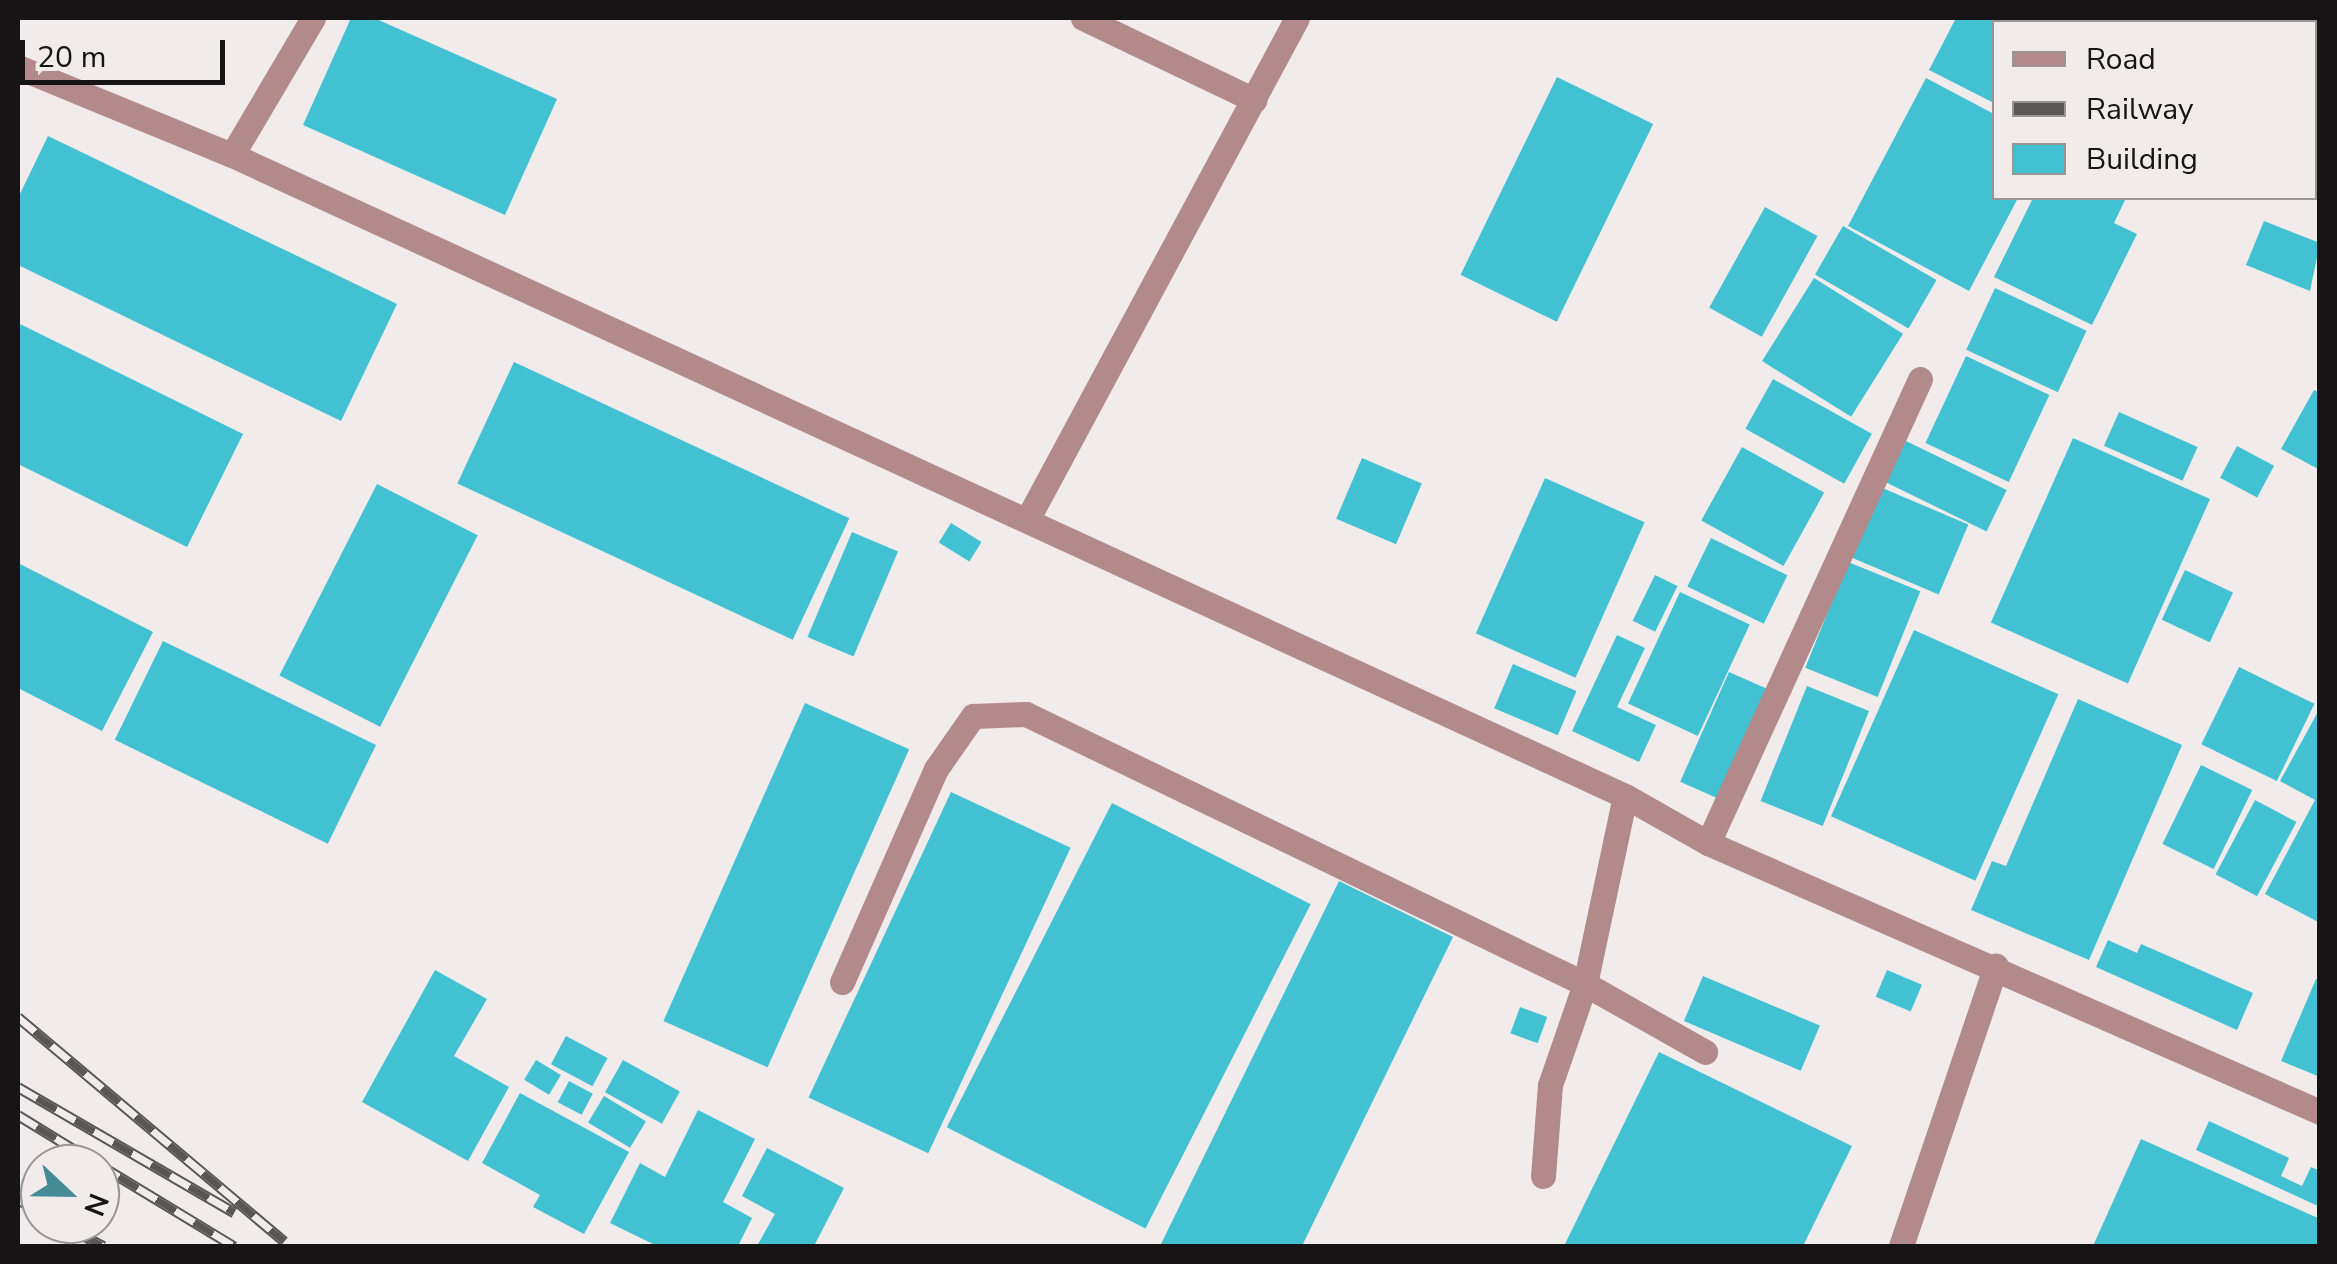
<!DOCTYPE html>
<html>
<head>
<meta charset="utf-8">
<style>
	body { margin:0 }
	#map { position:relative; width:2337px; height:1264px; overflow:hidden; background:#f2ebeb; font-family:"Nunito Sans",sans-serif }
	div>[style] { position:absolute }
	.building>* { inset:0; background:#42c1d3; transform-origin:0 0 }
	.service>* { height:25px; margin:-12.5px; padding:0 12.5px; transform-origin:12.5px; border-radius:12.5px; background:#b28a8b }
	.minor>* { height:25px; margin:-12.5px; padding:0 12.5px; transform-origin:12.5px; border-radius:12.5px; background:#b28a8b }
	.rail>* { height:11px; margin-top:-5.5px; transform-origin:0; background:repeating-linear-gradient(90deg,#f2ebeb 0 22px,#595656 0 44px); box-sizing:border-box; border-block:2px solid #595656 }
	span { translate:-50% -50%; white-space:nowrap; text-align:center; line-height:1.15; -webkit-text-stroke:9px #f2ebeb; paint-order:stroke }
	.frame { position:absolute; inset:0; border:20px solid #161414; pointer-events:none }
	.legend { position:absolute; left:1992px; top:20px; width:325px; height:180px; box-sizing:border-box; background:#f2ebeb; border:2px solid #9a9595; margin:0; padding:12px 18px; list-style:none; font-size:30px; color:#161414 }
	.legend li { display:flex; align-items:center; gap:20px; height:50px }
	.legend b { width:50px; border:2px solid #9a9595 }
	.north { position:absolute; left:20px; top:1144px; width:100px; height:100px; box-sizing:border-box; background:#f2ebeb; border:2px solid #9a9595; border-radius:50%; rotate:112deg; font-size:28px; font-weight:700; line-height:40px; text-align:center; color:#161414 }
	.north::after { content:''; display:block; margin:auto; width:35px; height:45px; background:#458b96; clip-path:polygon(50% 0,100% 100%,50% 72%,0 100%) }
	.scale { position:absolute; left:20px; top:40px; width:205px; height:45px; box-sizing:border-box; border:5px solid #161414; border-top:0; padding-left:12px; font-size:30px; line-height:35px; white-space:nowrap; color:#161414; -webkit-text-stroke:8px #f2ebeb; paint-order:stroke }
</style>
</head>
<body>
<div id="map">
	<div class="building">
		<div style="clip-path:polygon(351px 18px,374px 18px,557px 99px,505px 215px,303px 125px)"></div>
		<div style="clip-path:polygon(1956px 18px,2011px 18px,1994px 22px,1994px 103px,1929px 70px)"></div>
		<div style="clip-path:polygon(2052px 18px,2134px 18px,2144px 22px,2062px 22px)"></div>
		<div style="clip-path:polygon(2154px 18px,2275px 18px,2273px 22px)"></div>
		<div style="left:1557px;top:77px;width:107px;height:220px;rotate:26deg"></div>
		<div style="clip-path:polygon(1926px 78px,1994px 114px,1994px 198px,2018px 198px,1969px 291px,1848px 226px)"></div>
		<div style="left:2314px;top:115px;width:7px;height:82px;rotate:27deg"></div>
		<div style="clip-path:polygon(48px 136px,397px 304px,341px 421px,18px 265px,18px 198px)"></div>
		<div style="clip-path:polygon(2033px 198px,2126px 198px,2114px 223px,2137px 234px,2092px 325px,1994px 277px)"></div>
		<div style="left:1765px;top:207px;width:60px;height:115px;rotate:29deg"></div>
		<div style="clip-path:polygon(2264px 221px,2320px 243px,2310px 291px,2246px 265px)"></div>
		<div style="left:1843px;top:226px;width:108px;height:56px;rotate:30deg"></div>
		<div style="left:1814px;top:278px;width:105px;height:98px;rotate:32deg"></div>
		<div style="left:1995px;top:288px;width:101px;height:68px;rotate:25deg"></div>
		<div style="clip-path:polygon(18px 323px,243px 434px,187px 547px,18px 464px)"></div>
		<div style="left:1966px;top:356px;width:92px;height:96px;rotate:25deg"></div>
		<div style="left:514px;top:362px;width:370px;height:134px;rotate:25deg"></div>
		<div style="left:1773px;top:379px;width:113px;height:57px;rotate:29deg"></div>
		<div style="clip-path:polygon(2314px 390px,2320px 393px,2320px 470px,2281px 449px)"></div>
		<div style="left:2119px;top:412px;width:86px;height:37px;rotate:24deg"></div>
		<div style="left:2073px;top:438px;width:150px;height:202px;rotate:24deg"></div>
		<div style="left:1906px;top:441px;width:112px;height:46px;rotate:26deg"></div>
		<div style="left:2237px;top:446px;width:42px;height:36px;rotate:28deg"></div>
		<div style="left:1742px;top:447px;width:94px;height:84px;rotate:29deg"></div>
		<div style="left:1362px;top:458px;width:65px;height:66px;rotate:23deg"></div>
		<div style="left:1545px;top:478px;width:109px;height:170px;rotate:24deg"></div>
		<div style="left:377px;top:484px;width:113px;height:215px;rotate:27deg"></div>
		<div style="left:1880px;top:487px;width:96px;height:76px;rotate:23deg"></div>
		<div style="left:951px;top:523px;width:36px;height:23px;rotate:32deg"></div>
		<div style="left:852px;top:532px;width:50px;height:114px;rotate:23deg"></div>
		<div style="left:1711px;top:538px;width:85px;height:54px;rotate:26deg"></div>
		<div style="left:1848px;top:562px;width:78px;height:114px;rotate:22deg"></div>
		<div style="clip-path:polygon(18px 563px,153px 632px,102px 731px,18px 688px)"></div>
		<div style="left:2185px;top:570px;width:53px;height:55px;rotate:25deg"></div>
		<div style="left:1655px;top:575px;width:25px;height:51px;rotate:26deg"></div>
		<div style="left:1680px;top:592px;width:77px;height:123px;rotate:25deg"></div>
		<div style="left:1914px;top:630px;width:158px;height:204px;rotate:24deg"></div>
		<div style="clip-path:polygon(1617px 635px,1645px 648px,1617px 707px,1656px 725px,1639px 762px,1572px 731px)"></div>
		<div style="left:163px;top:641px;width:237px;height:110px;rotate:26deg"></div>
		<div style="left:1513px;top:664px;width:69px;height:48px;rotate:23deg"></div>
		<div style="left:2239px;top:667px;width:84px;height:86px;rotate:26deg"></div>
		<div style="left:1729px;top:672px;width:42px;height:120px;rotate:24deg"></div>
		<div style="left:1807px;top:686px;width:67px;height:124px;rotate:22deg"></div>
		<div style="clip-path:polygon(2078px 699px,2182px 745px,2089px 960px,1971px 910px,1992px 861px,2006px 866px)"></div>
		<div style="left:805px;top:703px;width:114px;height:348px;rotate:24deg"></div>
		<div style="clip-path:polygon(2320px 708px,2320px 923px,2265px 894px,2315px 800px,2280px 781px)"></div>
		<div style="left:2201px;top:765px;width:57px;height:88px;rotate:26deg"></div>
		<div style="left:951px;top:792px;width:132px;height:337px;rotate:25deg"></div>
		<div style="left:2255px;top:800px;width:47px;height:84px;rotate:28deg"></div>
		<div style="left:1112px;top:803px;width:223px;height:364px;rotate:27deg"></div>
		<div style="clip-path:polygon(1339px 881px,1453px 937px,1302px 1246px,1160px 1246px)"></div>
		<div style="clip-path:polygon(2108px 940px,2137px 953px,2141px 944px,2253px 993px,2237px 1030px,2096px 967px)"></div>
		<div style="clip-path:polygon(435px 970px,487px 999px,454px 1056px,509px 1087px,468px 1161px,362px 1102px)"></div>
		<div style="left:1887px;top:970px;width:38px;height:29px;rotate:23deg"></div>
		<div style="left:1703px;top:976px;width:127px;height:49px;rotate:23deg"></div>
		<div style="clip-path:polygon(2316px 979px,2320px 981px,2320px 1077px,2281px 1061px)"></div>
		<div style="left:1520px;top:1007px;width:29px;height:28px;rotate:20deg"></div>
		<div style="left:566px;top:1036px;width:47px;height:32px;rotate:28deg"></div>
		<div style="clip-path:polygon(1659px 1052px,1852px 1146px,1803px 1246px,1564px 1246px)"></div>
		<div style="left:536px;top:1060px;width:29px;height:23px;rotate:31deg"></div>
		<div style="left:623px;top:1060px;width:65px;height:37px;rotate:29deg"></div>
		<div style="left:569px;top:1081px;width:27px;height:24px;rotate:28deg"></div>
		<div style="clip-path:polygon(520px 1093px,629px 1152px,584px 1234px,533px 1207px,540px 1195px,482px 1163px)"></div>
		<div style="left:604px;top:1096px;width:49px;height:31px;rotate:31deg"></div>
		<div style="clip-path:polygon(698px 1110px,755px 1139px,723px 1202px,752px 1218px,738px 1246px,657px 1246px,610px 1223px,640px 1163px,665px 1177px)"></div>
		<div style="clip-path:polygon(2209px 1121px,2289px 1158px,2281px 1176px,2302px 1186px,2311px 1167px,2320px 1171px,2320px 1207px,2196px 1150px)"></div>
		<div style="clip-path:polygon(2141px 1139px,2320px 1219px,2320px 1246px,2093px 1246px)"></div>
		<div style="clip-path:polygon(767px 1148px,844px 1188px,814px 1246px,757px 1246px,775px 1214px,742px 1196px)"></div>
	</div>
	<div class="service">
		<div style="left:842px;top:982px;width:233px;rotate:-66.2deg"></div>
		<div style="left:936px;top:769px;width:65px;rotate:-55.1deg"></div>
		<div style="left:973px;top:716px;width:53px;rotate:-2.2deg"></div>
		<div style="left:1026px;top:714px;width:621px;rotate:25.78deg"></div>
		<div style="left:1585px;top:984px;width:138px;rotate:29.5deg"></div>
		<div style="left:1543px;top:1176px;width:91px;rotate:-85.6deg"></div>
		<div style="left:1550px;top:1085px;width:107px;rotate:-70.9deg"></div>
		<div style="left:1585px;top:984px;width:192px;rotate:-78deg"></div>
		<div style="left:1901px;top:1246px;width:296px;rotate:-71.3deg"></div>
	</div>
	<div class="minor">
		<div style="left:1083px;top:18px;width:190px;rotate:25.6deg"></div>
		<div style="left:2302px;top:22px;width:4px;rotate:-63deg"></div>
		<div style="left:18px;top:67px;width:231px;rotate:22.4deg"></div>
		<div style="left:232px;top:155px;width:1533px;rotate:24.71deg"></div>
		<div style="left:1625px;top:796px;width:95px;rotate:29.5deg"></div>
		<div style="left:1708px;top:843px;width:669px;rotate:23.73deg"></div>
		<div style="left:232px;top:155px;width:159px;rotate:-59.4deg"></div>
		<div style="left:1027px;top:520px;width:570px;rotate:-61.73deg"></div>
		<div style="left:1708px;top:843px;width:510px;rotate:-65.44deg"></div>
	</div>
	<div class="rail">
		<div style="left:18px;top:1017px;width:348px;rotate:40.1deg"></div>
		<div style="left:18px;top:1087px;width:250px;rotate:30.1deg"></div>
		<div style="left:18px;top:1115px;width:94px;rotate:31.5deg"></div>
		<div style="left:100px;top:1165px;width:157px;rotate:31.2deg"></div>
		<div style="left:18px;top:1199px;width:26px;rotate:31deg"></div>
		<div style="left:62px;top:1224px;width:47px;rotate:28.2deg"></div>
	</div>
	<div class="frame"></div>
	<ul class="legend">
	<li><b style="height:12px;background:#b28a8b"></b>Road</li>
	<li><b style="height:12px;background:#595656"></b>Railway</li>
	<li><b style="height:28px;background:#42c1d3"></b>Building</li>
	</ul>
	<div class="north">N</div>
	<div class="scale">20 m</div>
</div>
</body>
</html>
